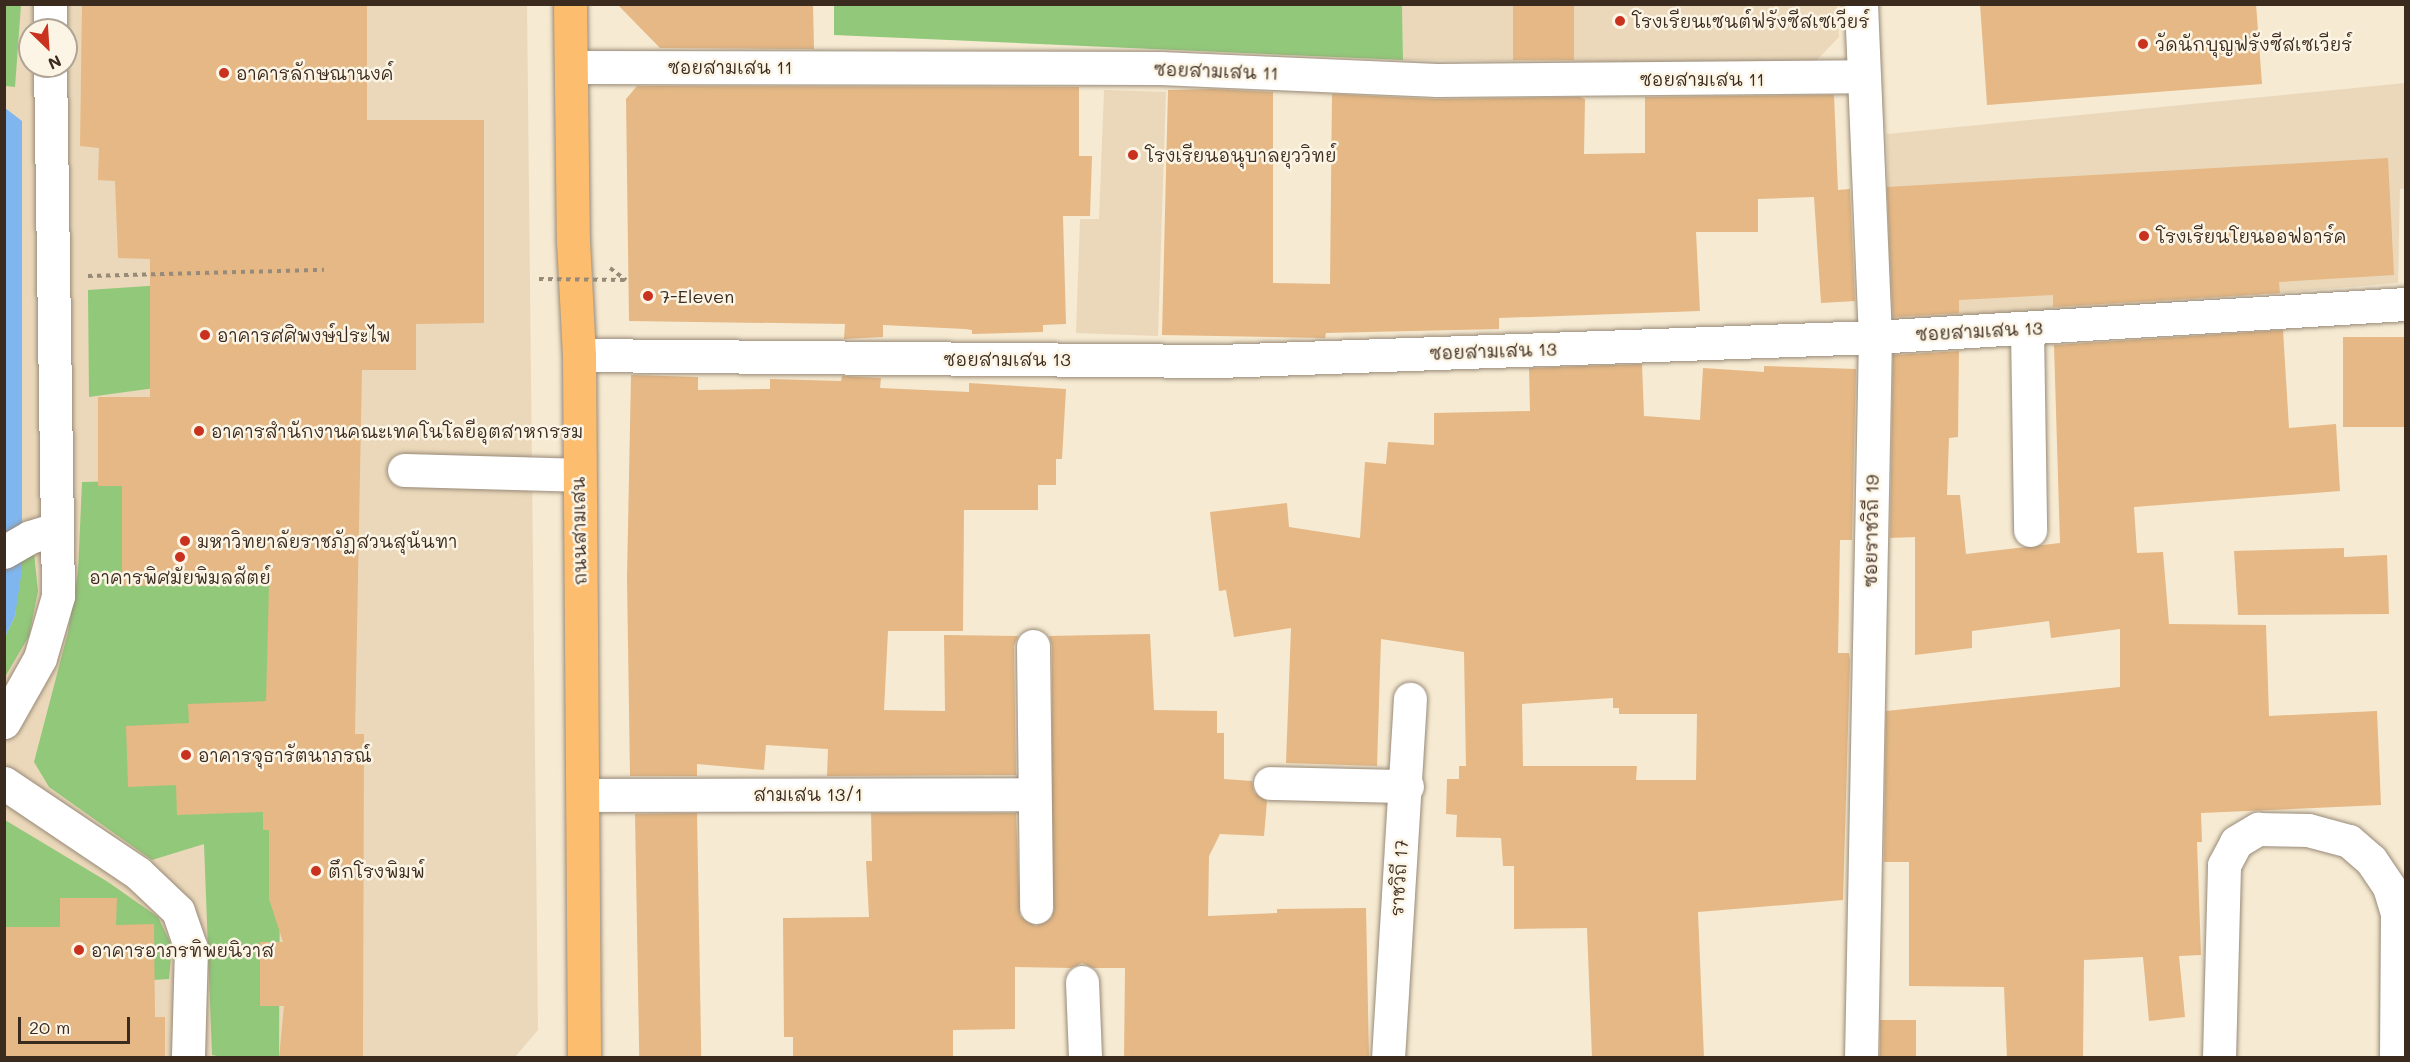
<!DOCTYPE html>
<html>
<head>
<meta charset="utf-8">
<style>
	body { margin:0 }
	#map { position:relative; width:2410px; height:1062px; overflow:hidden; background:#f6ead2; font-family:Mali,"Playpen Sans Thai",sans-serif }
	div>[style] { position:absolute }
	.built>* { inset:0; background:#ebd8ba }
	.green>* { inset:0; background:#92c87a }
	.water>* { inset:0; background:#7fb6ef }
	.building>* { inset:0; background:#e5b885; transform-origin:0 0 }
	.path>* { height:4px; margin-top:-2px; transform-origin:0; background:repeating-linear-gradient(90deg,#988a78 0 4.5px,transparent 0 9px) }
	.roads { filter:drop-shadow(0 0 2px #988a78) drop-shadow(0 0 2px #988a78) }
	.minor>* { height:33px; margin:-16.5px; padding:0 16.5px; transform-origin:16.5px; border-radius:16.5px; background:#fff }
	.major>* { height:33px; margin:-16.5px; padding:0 16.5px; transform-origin:16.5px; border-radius:16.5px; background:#fcbd6f }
	.path-bridge>* { height:4px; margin-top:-2px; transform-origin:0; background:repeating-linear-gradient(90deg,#988a78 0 4.5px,transparent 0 9px) }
	.dots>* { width:16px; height:16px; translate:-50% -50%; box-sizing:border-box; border:3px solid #fcf5e5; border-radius:50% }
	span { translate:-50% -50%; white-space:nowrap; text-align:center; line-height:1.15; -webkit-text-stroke:5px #fcf5e5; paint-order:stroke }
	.poi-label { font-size:18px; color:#3b2a1e }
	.left { translate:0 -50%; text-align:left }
	.street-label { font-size:18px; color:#3b2a1e }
	.frame { position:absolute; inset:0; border:6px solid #3b2a1e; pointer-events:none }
	.north { position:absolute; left:18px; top:18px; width:60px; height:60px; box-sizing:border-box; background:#fcf5e5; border:2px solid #afa495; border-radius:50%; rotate:155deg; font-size:16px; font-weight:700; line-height:24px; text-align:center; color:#3b2a1e }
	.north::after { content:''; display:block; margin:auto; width:21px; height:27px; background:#c8321e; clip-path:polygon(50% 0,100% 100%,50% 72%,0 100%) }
	.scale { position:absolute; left:18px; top:1017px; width:112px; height:27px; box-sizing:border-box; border:3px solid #3b2a1e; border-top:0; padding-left:8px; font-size:18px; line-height:21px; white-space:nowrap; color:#3b2a1e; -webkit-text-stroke:4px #fcf5e5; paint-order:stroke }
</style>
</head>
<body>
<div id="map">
	<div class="built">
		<div style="clip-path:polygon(evenodd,4px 5px,527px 5px,538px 1030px,515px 1057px,5px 1057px,4px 5px,30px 30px,66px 30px,66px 66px,30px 66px,30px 30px)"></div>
		<div style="clip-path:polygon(1402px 5px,1837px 5px,1839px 37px,1814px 63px,1403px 60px)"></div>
		<div style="clip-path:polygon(2405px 83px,2406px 189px,2400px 189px,2398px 283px,1890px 326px,1887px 134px)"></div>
		<div style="clip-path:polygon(1104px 90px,1166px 92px,1158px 336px,1076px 333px,1080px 219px,1099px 219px)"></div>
	</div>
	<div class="green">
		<div style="clip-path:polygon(5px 4px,21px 5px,15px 87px,5px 86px)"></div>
		<div style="clip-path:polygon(1402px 4px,1403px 60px,834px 35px,834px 5px)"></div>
		<div style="clip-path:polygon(266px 278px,273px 372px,89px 397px,88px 290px)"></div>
		<div style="clip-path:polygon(282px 477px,279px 1057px,227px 1058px,212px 1055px,204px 844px,152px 860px,49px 787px,34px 762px,68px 632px,78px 572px,82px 482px)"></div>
		<div style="clip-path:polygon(22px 551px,34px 553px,38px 591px,29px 636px,5px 677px,5px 637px,15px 616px)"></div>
		<div style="clip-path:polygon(5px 820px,108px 882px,158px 917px,172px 946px,169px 979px,5px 989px)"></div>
	</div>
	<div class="water">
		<div style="clip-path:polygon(5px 108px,22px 121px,22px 569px,15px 616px,5px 637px)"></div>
	</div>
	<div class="building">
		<div style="clip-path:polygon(82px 4px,367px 4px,367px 120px,484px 120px,484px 323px,416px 324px,416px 370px,362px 370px,355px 734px,364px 734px,363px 1058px,279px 1058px,284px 1006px,260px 1006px,260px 942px,283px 942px,269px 899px,269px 830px,263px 830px,263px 812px,177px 815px,176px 785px,128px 787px,126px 726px,189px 723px,188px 704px,266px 701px,269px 585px,122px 586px,122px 486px,98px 486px,98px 397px,150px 397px,150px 259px,118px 258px,115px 181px,98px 180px,99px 148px,80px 146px)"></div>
		<div style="clip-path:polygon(617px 4px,813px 4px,814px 49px,660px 48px)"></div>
		<div style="left:1513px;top:4px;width:61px;height:56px"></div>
		<div style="clip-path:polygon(1980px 4px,2256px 4px,2262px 84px,1987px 105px)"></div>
		<div style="clip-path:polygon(637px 86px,1079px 87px,1079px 156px,1092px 156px,1090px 216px,1063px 216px,1066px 324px,1043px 325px,1043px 332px,972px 334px,972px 330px,965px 329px,883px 325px,883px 337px,844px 339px,845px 324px,629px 321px,626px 99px)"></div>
		<div style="clip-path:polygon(1212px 89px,1273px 92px,1273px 283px,1330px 284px,1332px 94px,1437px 99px,1580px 97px,1585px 99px,1584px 154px,1645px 153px,1645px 97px,1834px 95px,1838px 190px,1850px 189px,1855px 301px,1821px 303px,1814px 197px,1758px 199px,1758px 232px,1696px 232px,1700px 311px,1499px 318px,1499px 329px,1326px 333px,1325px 338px,1162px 335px,1168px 90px)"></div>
		<div style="clip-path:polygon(2388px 158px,2394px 275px,2279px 282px,2280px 293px,2053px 307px,2053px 295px,1959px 300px,1959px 313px,1893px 317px,1887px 187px)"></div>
		<div style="clip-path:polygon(2283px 330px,2289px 428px,2336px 424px,2340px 491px,2134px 507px,2137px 553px,2163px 552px,2169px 624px,2266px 625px,2269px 716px,2377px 711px,2381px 805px,2201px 813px,2202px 842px,2197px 842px,2201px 955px,2179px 956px,2185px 1017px,2149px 1021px,2143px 957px,2084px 960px,2083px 1058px,2007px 1058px,2004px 987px,1909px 986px,1909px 862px,1884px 862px,1886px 711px,2120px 687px,2120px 629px,2051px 638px,2049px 621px,1972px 631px,1972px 648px,1915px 655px,1915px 537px,1890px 538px,1893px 355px,1959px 351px,1958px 437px,1949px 438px,1947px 495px,1960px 495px,1966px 554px,2060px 543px,2054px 345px)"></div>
		<div style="left:2406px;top:337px;width:90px;height:63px;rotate:90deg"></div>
		<div style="clip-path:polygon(evenodd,1642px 364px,1644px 416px,1700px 420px,1703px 368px,1764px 372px,1764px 366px,1856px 369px,1852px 540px,1840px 540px,1838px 653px,1849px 653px,1850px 660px,1843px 900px,1698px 912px,1704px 1058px,1592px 1058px,1587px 928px,1514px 929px,1514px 866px,1503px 866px,1501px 838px,1456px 837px,1457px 815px,1446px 814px,1447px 779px,1459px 779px,1459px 766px,1466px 766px,1464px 652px,1381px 639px,1377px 766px,1286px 763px,1291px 628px,1234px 637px,1226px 590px,1219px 591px,1210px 512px,1287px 503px,1289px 527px,1360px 538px,1365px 462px,1386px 464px,1388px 442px,1434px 445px,1434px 413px,1530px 411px,1529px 368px,1642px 364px,1613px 698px,1613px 708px,1619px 708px,1619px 714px,1697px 714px,1696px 780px,1636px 780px,1637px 766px,1523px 766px,1522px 704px,1613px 698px)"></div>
		<div style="clip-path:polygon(631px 375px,698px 377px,698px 390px,770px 389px,770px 379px,841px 381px,842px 376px,881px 378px,880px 388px,969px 392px,969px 383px,1066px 389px,1062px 459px,1056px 459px,1056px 485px,1038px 485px,1038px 510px,964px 510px,963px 631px,888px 631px,884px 710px,945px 711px,944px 635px,1018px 636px,1014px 646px,1016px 775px,827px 776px,828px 749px,766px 745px,764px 770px,697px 764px,697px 776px,630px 776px,627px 578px)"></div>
		<div style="clip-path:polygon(2344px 548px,2344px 557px,2387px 555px,2389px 614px,2238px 615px,2234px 551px)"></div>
		<div style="clip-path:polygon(1150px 634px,1154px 710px,1217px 711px,1217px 733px,1224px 733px,1224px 779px,1252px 781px,1254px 792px,1267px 801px,1264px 836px,1220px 834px,1209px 856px,1208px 916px,1277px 913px,1277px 909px,1366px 908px,1369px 1058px,1124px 1058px,1125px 968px,1093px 968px,1082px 963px,1071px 968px,1015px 967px,1015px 1029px,953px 1030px,953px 1058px,793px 1058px,793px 1037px,784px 1037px,783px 918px,869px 917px,866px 861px,872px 861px,871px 813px,1016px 813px,1020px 916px,1036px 926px,1052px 917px,1052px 646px,1049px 636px)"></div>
		<div style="left:697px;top:813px;width:245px;height:62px;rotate:89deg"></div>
		<div style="clip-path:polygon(60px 898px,117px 898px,116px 925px,154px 924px,155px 1017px,165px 1017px,165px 1058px,4px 1058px,4px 927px,60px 927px)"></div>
		<div style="left:1880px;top:1020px;width:36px;height:38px"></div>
	</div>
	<div class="path">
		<div style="left:610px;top:268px;width:20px;rotate:37deg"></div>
		<div style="left:88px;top:276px;width:236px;rotate:-1.5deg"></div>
	</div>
	<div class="roads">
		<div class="minor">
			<div style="left:50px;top:4px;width:26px;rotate:90deg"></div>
			<div style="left:1861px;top:4px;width:333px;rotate:87.6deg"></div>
			<div style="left:1875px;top:337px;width:721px;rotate:91.11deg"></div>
			<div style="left:571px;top:67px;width:589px;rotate:0.1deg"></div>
			<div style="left:1160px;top:68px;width:277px;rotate:2.5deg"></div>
			<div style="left:1437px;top:80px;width:425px;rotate:-0.5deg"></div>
			<div style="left:2027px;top:329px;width:201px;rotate:89.1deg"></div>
			<div style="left:579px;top:355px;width:640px;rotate:0.54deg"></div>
			<div style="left:1219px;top:361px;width:656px;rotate:-2.1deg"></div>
			<div style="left:1875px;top:337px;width:532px;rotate:-3.56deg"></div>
			<div style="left:404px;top:470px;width:174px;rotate:1.6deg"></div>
			<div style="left:4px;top:552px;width:30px;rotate:-30deg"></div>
			<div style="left:30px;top:537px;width:28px;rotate:-17deg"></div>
			<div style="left:1033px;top:646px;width:261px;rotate:89.3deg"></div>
			<div style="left:4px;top:722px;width:73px;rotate:-60.6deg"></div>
			<div style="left:40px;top:658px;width:65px;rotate:-73.8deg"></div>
			<div style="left:58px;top:596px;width:530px;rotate:-90.86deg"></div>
			<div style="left:4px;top:783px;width:161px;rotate:33.9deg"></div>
			<div style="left:138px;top:873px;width:55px;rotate:43.5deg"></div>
			<div style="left:178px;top:911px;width:39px;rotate:71deg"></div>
			<div style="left:191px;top:948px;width:110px;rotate:91.6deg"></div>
			<div style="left:1270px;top:783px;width:137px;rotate:1.3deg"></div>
			<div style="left:583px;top:795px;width:451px;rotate:-0.1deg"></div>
			<div style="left:1082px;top:982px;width:76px;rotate:87.7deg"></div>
			<div style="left:1388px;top:1058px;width:360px;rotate:-86.5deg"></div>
			<div style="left:2219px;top:1058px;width:193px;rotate:-88.5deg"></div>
			<div style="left:2224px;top:865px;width:26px;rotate:-62deg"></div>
			<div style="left:2236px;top:842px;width:26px;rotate:-31deg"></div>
			<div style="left:2258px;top:829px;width:50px;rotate:1.1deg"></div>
			<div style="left:2308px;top:830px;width:42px;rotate:15deg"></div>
			<div style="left:2349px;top:841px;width:29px;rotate:41deg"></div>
			<div style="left:2371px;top:860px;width:32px;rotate:56deg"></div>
			<div style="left:2389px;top:887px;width:27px;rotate:73deg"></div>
			<div style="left:2397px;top:913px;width:145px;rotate:90.4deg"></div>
		</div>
		<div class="major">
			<div style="left:570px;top:4px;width:237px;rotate:89.3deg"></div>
			<div style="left:573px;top:241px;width:114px;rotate:87deg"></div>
			<div style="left:579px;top:355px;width:703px;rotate:89.59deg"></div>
		</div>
	</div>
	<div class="path-bridge">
		<div style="left:539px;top:279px;width:87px;rotate:0.7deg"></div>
	</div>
	<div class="dots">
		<div style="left:1620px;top:21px;background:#c8321e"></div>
		<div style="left:2143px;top:44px;background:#c8321e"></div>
		<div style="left:224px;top:73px;background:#c8321e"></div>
		<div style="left:1133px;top:155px;background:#c8321e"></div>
		<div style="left:2144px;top:236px;background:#c8321e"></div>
		<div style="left:648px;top:296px;background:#c8321e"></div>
		<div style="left:205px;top:335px;background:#c8321e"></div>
		<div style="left:199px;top:431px;background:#c8321e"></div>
		<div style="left:185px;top:541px;background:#c8321e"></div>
		<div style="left:180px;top:557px;background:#c8321e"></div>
		<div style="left:186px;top:755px;background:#c8321e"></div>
		<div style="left:316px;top:871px;background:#c8321e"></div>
		<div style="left:79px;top:950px;background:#c8321e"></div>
	</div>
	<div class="poi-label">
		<span class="left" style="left:1632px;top:21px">โรงเรียนเซนต์ฟรังซีสเซเวียร์</span>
		<span class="left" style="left:2155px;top:44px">วัดนักบุญฟรังซีสเซเวียร์</span>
		<span class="left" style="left:236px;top:73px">อาคารลักษณานงค์</span>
		<span class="left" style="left:1145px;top:155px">โรงเรียนอนุบาลยุววิทย์</span>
		<span class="left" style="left:2156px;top:236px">โรงเรียนโยนออฟอาร์ค</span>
		<span class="left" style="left:660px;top:296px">7-Eleven</span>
		<span class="left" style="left:217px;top:335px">อาคารศศิพงษ์ประไพ</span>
		<span class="left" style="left:211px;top:431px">อาคารสำนักงานคณะเทคโนโลยีอุตสาหกรรม</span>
		<span class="left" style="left:197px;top:541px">มหาวิทยาลัยราชภัฏสวนสุนันทา</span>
		<span style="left:180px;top:577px">อาคารพิศมัยพิมลสัตย์</span>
		<span class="left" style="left:198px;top:755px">อาคารจุธารัตนาภรณ์</span>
		<span class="left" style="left:328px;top:871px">ตึกโรงพิมพ์</span>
		<span class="left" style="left:91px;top:950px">อาคารอาภรทิพยนิวาส</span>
	</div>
	<div class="street-label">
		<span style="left:730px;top:67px">ซอยสามเสน 11</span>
		<span style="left:1216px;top:71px;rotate:2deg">ซอยสามเสน 11</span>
		<span style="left:1702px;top:79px">ซอยสามเสน 11</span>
		<span style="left:1979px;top:331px;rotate:-3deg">ซอยสามเสน 13</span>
		<span style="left:1493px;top:351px;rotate:-2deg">ซอยสามเสน 13</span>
		<span style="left:1007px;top:359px">ซอยสามเสน 13</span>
		<span style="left:579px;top:531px;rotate:-91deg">ถนนสามเสน</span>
		<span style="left:1871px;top:531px;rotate:-89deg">ซอยราชวิถี 19</span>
		<span style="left:808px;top:794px">สามเสน 13/1</span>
		<span style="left:1399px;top:878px;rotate:-86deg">ราชวิถี 17</span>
	</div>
	<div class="frame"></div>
	<div class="north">N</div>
	<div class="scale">20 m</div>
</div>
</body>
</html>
